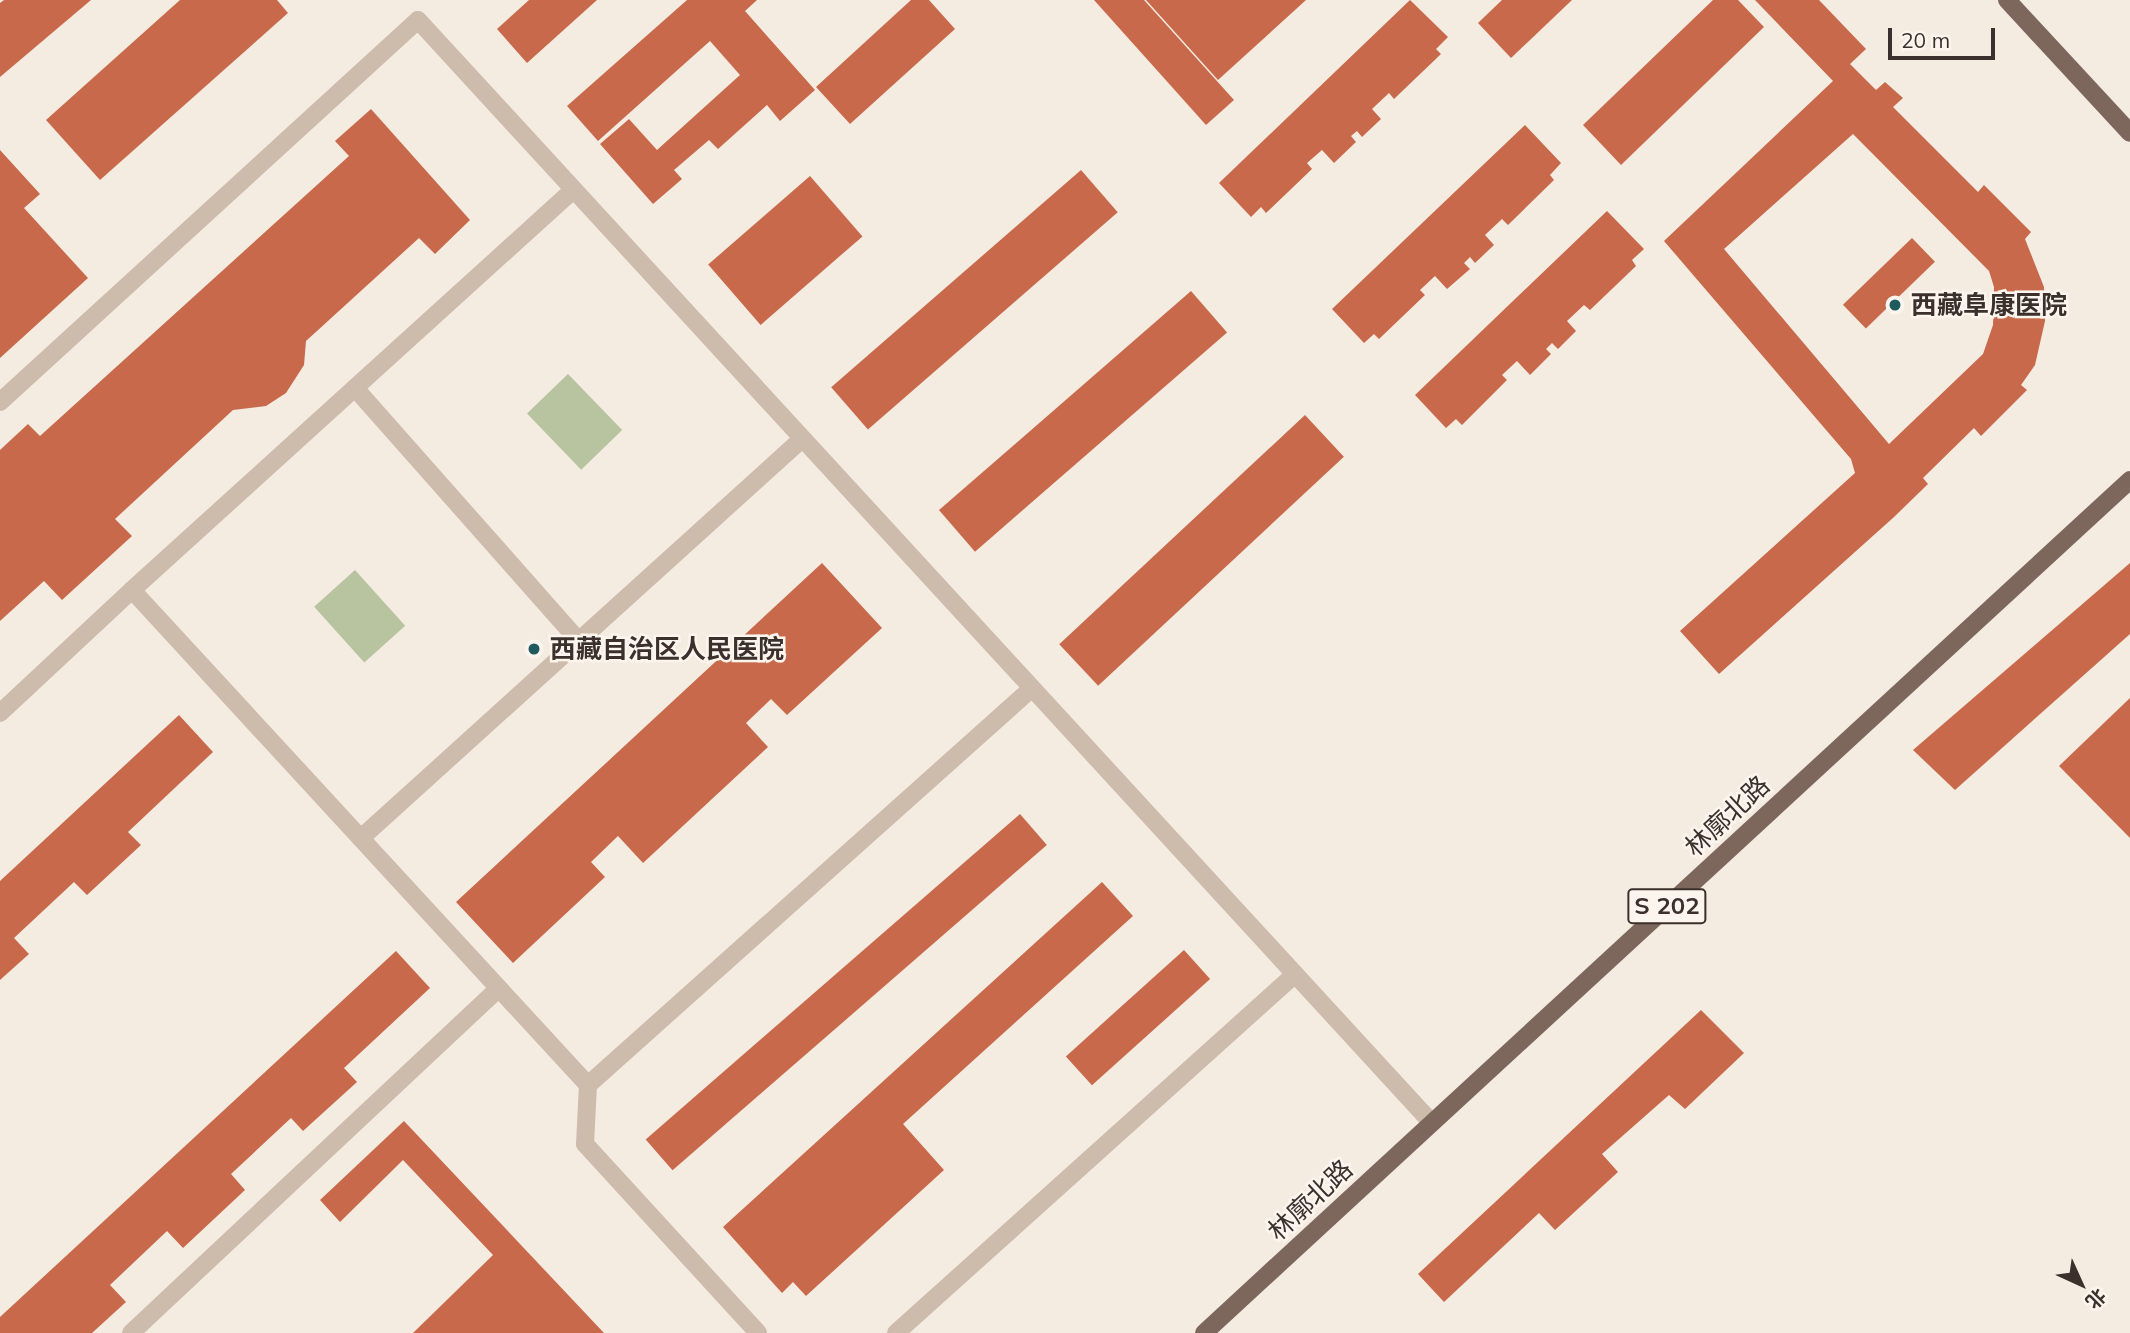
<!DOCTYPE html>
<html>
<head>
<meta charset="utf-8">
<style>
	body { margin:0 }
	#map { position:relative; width:2130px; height:1333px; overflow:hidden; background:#f4ebe1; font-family:Mulish,"Noto Sans SC",sans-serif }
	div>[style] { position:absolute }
	.green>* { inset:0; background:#b8c4a0; transform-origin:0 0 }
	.building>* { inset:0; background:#c8694b; transform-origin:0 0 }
	.minor>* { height:18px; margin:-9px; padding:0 9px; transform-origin:9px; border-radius:9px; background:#cdbbac }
	.major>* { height:18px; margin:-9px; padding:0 9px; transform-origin:9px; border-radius:9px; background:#7d675c }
	.dots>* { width:19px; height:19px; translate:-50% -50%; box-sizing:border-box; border:4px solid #fbf5ee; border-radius:50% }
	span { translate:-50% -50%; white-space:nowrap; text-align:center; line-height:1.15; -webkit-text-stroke:5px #fbf5ee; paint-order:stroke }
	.shield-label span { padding:2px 5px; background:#fbf5ee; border:2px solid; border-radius:5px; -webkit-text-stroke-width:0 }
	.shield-label { font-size:24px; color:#3b302b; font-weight:700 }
	.poi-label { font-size:26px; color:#3b302b; font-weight:700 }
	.left { translate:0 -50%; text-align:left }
	.street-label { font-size:26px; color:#3b302b }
	.north { position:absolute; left:2046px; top:1249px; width:70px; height:70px; -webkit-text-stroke:5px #fbf5ee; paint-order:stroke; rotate:135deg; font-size:19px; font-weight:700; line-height:28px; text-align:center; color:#3b302b }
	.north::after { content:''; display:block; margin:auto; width:24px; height:32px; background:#3b302b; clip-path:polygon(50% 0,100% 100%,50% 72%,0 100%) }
	.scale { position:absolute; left:1888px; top:28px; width:107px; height:32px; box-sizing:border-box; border:4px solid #3b302b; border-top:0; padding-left:9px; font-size:21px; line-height:24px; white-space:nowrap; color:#3b302b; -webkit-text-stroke:5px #fbf5ee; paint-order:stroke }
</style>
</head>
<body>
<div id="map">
	<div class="green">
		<div style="left:568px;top:374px;width:78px;height:57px;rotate:46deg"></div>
		<div style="left:355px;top:570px;width:75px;height:55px;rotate:48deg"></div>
	</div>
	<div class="building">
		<div style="clip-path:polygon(4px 0,91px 0,0 77px,0 3px)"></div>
		<div style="clip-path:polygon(180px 0,277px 0,288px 13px,100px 180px,46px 120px)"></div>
		<div style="clip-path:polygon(529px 0,597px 0,527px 63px,497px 29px)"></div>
		<div style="clip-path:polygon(687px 0,757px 0,745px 11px,815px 90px,780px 121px,767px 105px,718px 149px,709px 140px,674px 170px,682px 179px,653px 204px,600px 144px,629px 119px,657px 150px,740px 75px,710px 41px,598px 141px,567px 106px)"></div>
		<div style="clip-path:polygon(911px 0,929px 0,955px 29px,850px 124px,816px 87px)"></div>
		<div style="clip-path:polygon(1094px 0,1144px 0,1234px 100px,1206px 125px)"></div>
		<div style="clip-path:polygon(1146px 0,1306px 0,1218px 80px)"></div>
		<div style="clip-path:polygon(1410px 0,1448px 37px,1436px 49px,1441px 54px,1394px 99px,1389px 93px,1372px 109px,1381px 119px,1362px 137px,1357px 131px,1351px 136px,1356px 142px,1334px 163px,1322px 150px,1307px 163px,1312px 169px,1266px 213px,1261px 207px,1251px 217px,1219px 183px)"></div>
		<div style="clip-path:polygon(1502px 0,1572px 0,1511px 58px,1478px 23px)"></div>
		<div style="clip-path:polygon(1713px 0,1738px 0,1764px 27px,1621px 165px,1583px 125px)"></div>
		<div style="clip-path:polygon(evenodd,1755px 0,1819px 0,1866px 49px,1850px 64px,1876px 90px,1885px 82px,1903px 98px,1893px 107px,1978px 192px,1984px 185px,2031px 232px,2025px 239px,2044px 287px,2045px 321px,2035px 365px,2021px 385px,2027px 390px,1981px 436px,1974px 428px,1923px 478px,1928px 484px,1894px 517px,1719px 674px,1680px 631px,1855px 473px,1851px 459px,1664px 241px,1833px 81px,1755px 0,1853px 134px,1989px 271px,1994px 287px,1993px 325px,1983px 354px,1889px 444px,1724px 249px,1853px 134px)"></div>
		<div style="clip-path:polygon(371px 109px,470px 220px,435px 254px,419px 238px,306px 341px,304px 365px,286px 393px,266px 406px,233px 410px,115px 519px,132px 536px,62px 600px,44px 581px,0 621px,0 450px,28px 424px,40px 436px,349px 156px,335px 141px)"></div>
		<div style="clip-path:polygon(1525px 125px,1561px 163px,1550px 175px,1554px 180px,1508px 225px,1502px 219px,1485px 235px,1494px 245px,1475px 263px,1470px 257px,1464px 263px,1470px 269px,1447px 289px,1435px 276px,1420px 290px,1425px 295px,1379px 339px,1374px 334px,1364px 343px,1332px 309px)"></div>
		<div style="clip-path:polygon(0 150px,40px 194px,24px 208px,88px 278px,0 358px)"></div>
		<div style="left:1081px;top:170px;width:56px;height:331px;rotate:49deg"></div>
		<div style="left:810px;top:176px;width:80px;height:135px;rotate:49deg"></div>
		<div style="clip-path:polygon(1607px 211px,1644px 249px,1632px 260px,1636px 266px,1590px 310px,1584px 305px,1567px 321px,1576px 331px,1558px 349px,1552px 343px,1546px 349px,1551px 354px,1530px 375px,1517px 361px,1502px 375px,1507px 380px,1462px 425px,1456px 419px,1446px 428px,1415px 395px)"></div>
		<div style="left:1912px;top:238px;width:33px;height:96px;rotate:46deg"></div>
		<div style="left:1191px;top:291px;width:55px;height:334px;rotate:49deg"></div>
		<div style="left:1305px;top:415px;width:57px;height:336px;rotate:47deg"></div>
		<div style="clip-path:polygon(822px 563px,882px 628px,787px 715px,771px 699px,746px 723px,768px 747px,643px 863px,618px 836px,591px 862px,605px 877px,513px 963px,456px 902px)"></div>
		<div style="clip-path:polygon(2130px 563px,2130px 634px,1955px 790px,1913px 750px)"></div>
		<div style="clip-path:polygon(2130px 698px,2130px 838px,2059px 766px)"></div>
		<div style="clip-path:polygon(179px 715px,213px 752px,128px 832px,141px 845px,87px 895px,74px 882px,14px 938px,29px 954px,0 980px,0 881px)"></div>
		<div style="left:1020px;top:814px;width:41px;height:496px;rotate:49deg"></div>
		<div style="clip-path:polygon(1102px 882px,1133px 916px,903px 1124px,944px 1170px,806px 1296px,793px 1282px,782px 1293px,723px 1227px)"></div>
		<div style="left:1184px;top:950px;width:39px;height:159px;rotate:48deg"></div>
		<div style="clip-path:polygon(396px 951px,430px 988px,344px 1068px,357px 1082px,303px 1131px,291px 1118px,231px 1174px,245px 1190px,183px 1248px,167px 1231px,110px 1285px,126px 1302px,92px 1333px,0 1333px,0 1317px)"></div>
		<div style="clip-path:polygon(1701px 1010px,1744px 1053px,1685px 1109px,1669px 1095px,1602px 1154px,1618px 1172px,1555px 1230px,1539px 1213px,1444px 1302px,1418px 1274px)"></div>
		<div style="clip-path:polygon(404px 1121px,604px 1333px,413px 1333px,493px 1255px,403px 1160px,340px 1222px,320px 1200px)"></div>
	</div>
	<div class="minor">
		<div style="left:572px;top:191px;width:594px;rotate:137.8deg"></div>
		<div style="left:132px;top:590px;width:673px;rotate:47.35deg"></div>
		<div style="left:588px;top:1085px;width:59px;rotate:92.9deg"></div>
		<div style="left:585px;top:1144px;width:256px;rotate:47.5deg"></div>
		<div style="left:355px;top:388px;width:338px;rotate:48.5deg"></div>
		<div style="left:0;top:402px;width:566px;rotate:-42.42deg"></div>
		<div style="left:418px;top:20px;width:1498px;rotate:47.41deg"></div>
		<div style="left:0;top:713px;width:180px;rotate:-43deg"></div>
		<div style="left:361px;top:838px;width:595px;rotate:-42.14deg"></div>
		<div style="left:588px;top:1085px;width:594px;rotate:-41.79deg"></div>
		<div style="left:131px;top:1333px;width:504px;rotate:-43.15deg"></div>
		<div style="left:896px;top:1333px;width:534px;rotate:-41.96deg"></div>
	</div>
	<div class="major">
		<div style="left:2007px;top:0;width:181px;rotate:47.2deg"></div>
		<div style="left:1204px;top:1333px;width:1259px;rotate:-42.65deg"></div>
	</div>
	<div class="dots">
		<div style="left:1895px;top:305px;background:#1f5a5e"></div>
		<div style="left:534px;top:649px;background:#1f5a5e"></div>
	</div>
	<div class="shield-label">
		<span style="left:1667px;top:906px">S 202</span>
	</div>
	<div class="poi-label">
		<span class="left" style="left:1911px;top:305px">西藏阜康医院</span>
		<span class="left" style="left:550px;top:649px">西藏自治区人民医院</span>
	</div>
	<div class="street-label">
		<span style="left:1727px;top:816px;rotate:-43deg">林廓北路</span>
		<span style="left:1310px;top:1200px;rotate:-43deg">林廓北路</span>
	</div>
	<div class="north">北</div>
	<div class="scale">20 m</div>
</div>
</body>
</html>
